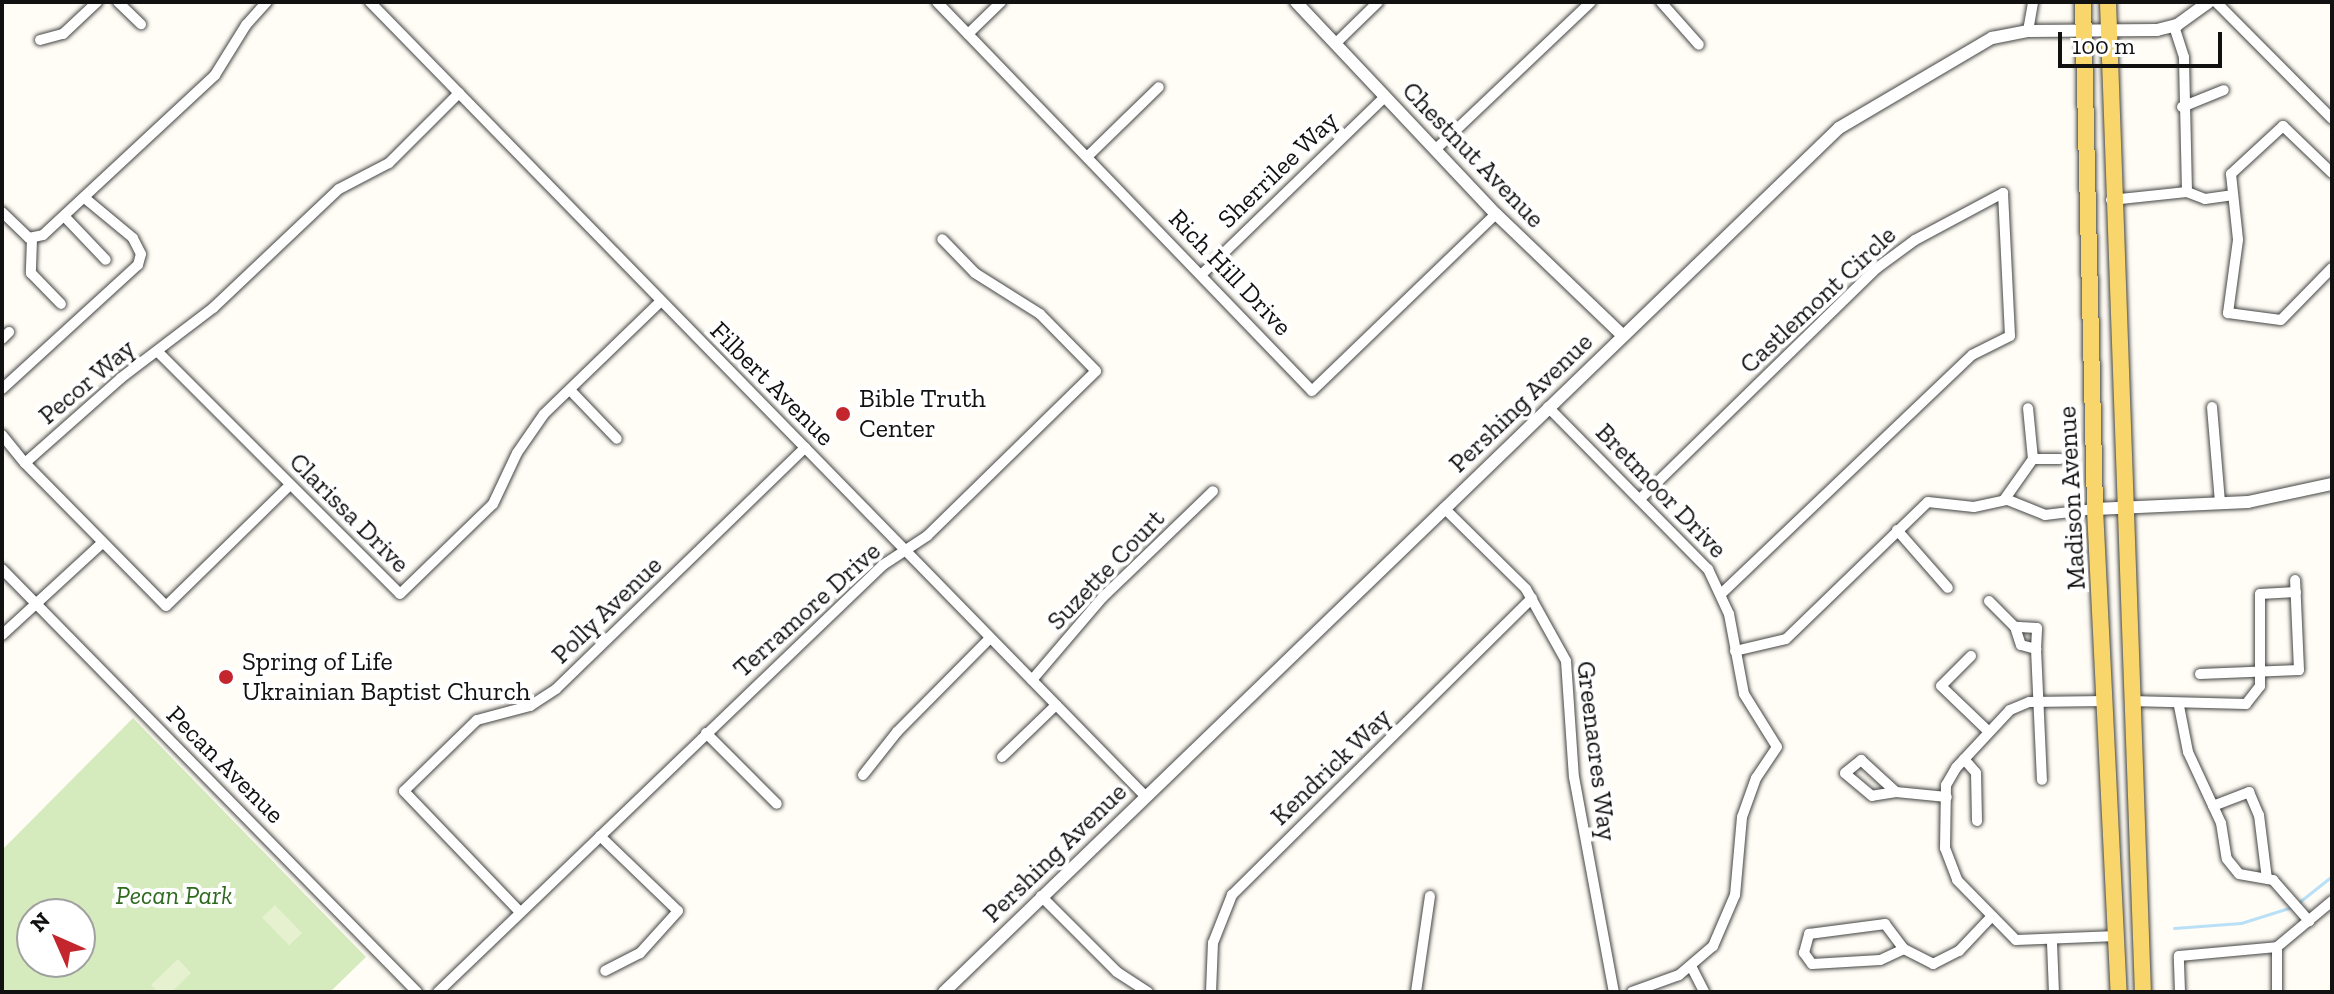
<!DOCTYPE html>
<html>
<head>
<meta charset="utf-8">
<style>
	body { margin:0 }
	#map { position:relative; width:2334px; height:994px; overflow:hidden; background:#fffdf5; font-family:"Zilla Slab",serif }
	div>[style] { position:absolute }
	.green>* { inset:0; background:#d5ebbd }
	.pitch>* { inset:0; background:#e6f2cf; transform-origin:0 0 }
	.stream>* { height:3px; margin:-1.5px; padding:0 1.5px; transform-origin:1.5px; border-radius:1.5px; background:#b9e0f7 }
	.roads { filter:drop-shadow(0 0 2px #444) drop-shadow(0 0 2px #444) }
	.minor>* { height:10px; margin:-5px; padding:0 5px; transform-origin:5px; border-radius:5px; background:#fff }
	.tertiary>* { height:12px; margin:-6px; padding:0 6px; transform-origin:6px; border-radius:6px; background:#fff }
	.primary>* { height:16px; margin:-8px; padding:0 8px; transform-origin:8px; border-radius:8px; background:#f9d66b }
	.dots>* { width:22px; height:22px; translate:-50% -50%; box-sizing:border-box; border:4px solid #fff; border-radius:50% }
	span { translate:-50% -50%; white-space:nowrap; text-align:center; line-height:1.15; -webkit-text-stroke:8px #fff; paint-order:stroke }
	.street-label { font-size:26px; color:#111 }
	.poi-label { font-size:26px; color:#111 }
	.left { translate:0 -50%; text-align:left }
	.park-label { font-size:26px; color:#2f6b1f; font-style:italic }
	.frame { position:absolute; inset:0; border:4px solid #111; pointer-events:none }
	.north { position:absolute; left:16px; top:898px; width:80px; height:80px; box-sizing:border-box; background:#fff; border:2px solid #a0a0a0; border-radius:50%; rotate:315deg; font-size:22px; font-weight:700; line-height:32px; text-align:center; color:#111 }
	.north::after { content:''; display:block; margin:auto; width:28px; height:36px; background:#c4262e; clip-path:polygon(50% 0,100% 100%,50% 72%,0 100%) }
	.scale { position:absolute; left:2058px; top:32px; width:164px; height:36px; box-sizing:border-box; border:4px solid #111; border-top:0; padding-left:10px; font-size:24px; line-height:28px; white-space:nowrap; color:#111; -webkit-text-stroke:6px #fff; paint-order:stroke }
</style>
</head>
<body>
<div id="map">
	<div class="green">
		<div style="clip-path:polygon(evenodd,133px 718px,366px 957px,330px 992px,2px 992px,2px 850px,133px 718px,32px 914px,80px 914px,80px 962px,32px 962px,32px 914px)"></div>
	</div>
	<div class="pitch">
		<div style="left:275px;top:905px;width:39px;height:18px;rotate:46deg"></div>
		<div style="clip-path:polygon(178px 959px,191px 973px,172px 992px,158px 992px,151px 985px)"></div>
	</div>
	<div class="stream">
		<div style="left:2298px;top:903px;width:43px;rotate:-38.5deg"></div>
		<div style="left:2174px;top:928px;width:67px;rotate:-4.3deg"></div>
		<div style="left:2241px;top:923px;width:53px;rotate:-17.4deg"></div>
	</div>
	<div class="roads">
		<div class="minor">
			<div style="left:118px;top:2px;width:32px;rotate:44deg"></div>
			<div style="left:370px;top:2px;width:1110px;rotate:45.69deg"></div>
			<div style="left:937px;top:2px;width:540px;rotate:46.05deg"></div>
			<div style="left:1312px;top:391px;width:255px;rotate:-43.9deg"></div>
			<div style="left:1661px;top:2px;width:57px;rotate:48.5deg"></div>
			<div style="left:2216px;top:2px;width:165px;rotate:45.2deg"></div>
			<div style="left:2028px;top:31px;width:29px;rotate:-80deg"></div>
			<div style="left:968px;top:34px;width:46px;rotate:-44.1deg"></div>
			<div style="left:40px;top:40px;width:24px;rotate:-15deg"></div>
			<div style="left:63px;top:34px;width:47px;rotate:-43.3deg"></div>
			<div style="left:1335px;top:44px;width:60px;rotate:-44.3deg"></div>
			<div style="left:2182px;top:107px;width:45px;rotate:-22deg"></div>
			<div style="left:1437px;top:148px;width:212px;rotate:-43.5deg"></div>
			<div style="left:1087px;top:157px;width:100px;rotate:-44.2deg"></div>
			<div style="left:2332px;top:173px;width:68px;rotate:-136.2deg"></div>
			<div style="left:2283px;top:126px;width:71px;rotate:137.3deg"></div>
			<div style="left:2231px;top:174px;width:66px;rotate:83.9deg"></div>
			<div style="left:2238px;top:240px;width:74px;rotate:97.8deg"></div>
			<div style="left:2228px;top:313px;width:53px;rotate:7.5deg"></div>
			<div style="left:2281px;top:320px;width:73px;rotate:-45.6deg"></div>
			<div style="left:2187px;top:192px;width:19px;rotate:21deg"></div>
			<div style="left:2205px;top:199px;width:27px;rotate:-8deg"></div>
			<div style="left:2111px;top:200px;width:76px;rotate:-6deg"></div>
			<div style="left:2187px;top:192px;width:135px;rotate:-91.3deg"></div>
			<div style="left:2184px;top:57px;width:33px;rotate:-108deg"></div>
			<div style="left:2px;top:212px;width:37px;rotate:44deg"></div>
			<div style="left:29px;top:238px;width:14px;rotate:-12deg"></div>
			<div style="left:43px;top:235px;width:235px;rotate:-42.9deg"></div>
			<div style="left:215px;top:75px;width:59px;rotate:-58.2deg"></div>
			<div style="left:246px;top:25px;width:31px;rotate:-48deg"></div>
			<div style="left:65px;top:217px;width:59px;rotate:46.4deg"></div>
			<div style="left:32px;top:239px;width:34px;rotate:92deg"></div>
			<div style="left:31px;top:273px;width:43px;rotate:45.9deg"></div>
			<div style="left:1201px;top:275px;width:257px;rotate:-44.1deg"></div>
			<div style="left:2px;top:339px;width:10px;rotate:-45deg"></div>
			<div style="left:158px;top:352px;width:342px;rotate:45deg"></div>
			<div style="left:400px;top:594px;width:129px;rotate:-44.1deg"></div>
			<div style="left:493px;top:504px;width:56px;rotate:-64.8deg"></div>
			<div style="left:517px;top:453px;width:47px;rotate:-55.3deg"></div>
			<div style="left:544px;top:414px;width:161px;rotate:-44deg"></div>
			<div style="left:2px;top:389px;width:184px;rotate:-42.4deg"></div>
			<div style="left:138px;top:265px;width:11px;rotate:-75deg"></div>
			<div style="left:141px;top:254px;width:18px;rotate:-117deg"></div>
			<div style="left:133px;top:238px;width:61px;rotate:-140.3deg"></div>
			<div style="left:571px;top:391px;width:66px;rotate:46.2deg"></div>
			<div style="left:1548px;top:407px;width:228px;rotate:45.4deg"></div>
			<div style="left:1708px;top:569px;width:50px;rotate:65deg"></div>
			<div style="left:1729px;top:614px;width:81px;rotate:79.4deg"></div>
			<div style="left:1744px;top:694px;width:62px;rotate:58.1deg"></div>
			<div style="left:1777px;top:747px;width:37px;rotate:124deg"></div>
			<div style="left:1756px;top:778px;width:41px;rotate:109.7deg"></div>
			<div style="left:1742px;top:817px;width:78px;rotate:95.1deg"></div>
			<div style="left:1735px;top:895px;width:56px;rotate:113.3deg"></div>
			<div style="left:1713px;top:946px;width:45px;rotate:139.5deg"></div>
			<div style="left:1679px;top:975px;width:50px;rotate:160.1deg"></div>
			<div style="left:2212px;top:407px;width:96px;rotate:85.2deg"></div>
			<div style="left:2px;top:435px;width:36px;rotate:51deg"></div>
			<div style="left:2033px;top:459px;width:27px"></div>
			<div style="left:290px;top:485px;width:173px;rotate:135.7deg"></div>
			<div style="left:166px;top:606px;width:201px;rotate:-134.6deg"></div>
			<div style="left:25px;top:463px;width:128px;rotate:-41.5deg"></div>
			<div style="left:121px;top:378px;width:116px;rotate:-37.3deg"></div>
			<div style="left:213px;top:308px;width:173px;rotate:-43.4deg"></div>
			<div style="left:339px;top:189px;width:56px;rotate:-27.5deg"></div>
			<div style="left:389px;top:163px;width:99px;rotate:-45deg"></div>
			<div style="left:1640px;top:499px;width:331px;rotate:-44.3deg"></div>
			<div style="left:1877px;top:268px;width:47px;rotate:-36.4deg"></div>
			<div style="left:1915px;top:240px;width:100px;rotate:-28.1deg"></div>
			<div style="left:2003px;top:193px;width:143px;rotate:87.2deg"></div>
			<div style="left:2010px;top:336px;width:42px;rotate:153.4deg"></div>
			<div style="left:1972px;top:355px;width:345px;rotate:136.4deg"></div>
			<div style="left:2004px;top:500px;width:50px;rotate:-54.7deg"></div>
			<div style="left:2033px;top:459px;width:51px;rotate:-95.6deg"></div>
			<div style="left:1444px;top:508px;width:115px;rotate:44.6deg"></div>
			<div style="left:1526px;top:589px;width:82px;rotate:60.9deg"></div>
			<div style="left:1566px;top:661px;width:116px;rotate:86.1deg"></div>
			<div style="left:1574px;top:777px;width:219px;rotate:79.5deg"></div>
			<div style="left:1897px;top:530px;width:77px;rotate:48.7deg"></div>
			<div style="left:2px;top:569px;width:593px;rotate:45.55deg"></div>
			<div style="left:1989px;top:601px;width:37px;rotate:45deg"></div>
			<div style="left:2px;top:635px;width:136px;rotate:-42.6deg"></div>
			<div style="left:2036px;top:649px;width:21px;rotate:-87deg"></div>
			<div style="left:2037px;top:628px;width:22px;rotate:-177deg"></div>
			<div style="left:2015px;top:627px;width:19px;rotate:72deg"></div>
			<div style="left:2021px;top:645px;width:16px;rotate:15deg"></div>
			<div style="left:2036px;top:649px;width:131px;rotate:87.4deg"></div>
			<div style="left:1735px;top:651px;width:52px;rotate:-13.2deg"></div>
			<div style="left:1786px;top:639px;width:197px;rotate:-44deg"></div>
			<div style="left:1928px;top:502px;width:46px;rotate:6.2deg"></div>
			<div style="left:1974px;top:507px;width:35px;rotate:-12deg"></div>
			<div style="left:2008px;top:500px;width:40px;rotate:22deg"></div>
			<div style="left:2045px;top:515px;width:50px;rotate:-6.8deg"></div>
			<div style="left:1971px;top:656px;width:42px;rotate:135deg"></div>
			<div style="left:1941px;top:686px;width:66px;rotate:43.8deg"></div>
			<div style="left:2200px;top:674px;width:99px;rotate:-2.3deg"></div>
			<div style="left:2299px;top:670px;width:90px;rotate:-92.5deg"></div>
			<div style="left:1032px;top:680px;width:108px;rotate:-49.5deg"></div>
			<div style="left:1102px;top:598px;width:154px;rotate:-43.9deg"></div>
			<div style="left:2107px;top:701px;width:78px;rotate:179.3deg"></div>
			<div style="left:2029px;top:702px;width:21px;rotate:157deg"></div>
			<div style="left:2010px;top:710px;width:79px;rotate:133deg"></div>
			<div style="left:1956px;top:768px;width:20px;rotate:120deg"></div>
			<div style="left:1946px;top:785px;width:63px;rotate:90.9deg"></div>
			<div style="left:1945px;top:848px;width:34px;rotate:69deg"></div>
			<div style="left:1957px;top:880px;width:84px;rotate:45.5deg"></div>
			<div style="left:2016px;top:940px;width:101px;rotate:-2.3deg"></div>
			<div style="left:2130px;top:701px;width:116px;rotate:1.5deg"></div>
			<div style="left:2246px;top:704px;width:23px;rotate:-52deg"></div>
			<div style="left:2260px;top:686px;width:92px;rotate:-90deg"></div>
			<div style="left:2260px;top:594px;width:36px;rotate:-3deg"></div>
			<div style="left:2179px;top:706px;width:47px;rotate:78.9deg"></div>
			<div style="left:2188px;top:752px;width:78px;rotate:65.1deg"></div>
			<div style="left:2221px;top:823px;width:36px;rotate:81deg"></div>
			<div style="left:2227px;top:859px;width:19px;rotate:51deg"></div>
			<div style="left:2239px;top:874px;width:35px;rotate:10deg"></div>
			<div style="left:2273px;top:880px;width:55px;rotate:48.7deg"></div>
			<div style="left:706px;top:733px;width:100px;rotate:45deg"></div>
			<div style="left:1002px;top:757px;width:75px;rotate:-43.9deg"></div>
			<div style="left:1964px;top:759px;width:18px;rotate:49deg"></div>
			<div style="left:1976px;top:773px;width:48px;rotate:88.8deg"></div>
			<div style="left:863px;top:775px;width:55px;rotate:-51.7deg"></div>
			<div style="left:897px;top:732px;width:132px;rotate:-45.3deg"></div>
			<div style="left:1896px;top:792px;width:24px;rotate:171deg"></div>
			<div style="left:1872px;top:796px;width:35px;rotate:-140deg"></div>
			<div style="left:1845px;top:773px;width:21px;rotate:-39deg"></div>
			<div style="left:1861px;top:760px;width:47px;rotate:42.4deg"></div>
			<div style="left:1896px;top:792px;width:51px;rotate:5.6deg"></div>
			<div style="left:2213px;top:806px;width:39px;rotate:-21deg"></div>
			<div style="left:2249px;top:792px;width:25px;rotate:67deg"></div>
			<div style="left:2259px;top:815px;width:64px;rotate:82.9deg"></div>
			<div style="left:600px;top:836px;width:108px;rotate:43.9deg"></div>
			<div style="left:678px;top:911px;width:57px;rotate:132.1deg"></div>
			<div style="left:640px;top:953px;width:39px;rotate:153deg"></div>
			<div style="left:1041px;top:896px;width:107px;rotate:45deg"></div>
			<div style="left:1117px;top:972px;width:37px;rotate:33deg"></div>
			<div style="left:519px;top:911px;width:166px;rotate:-133.8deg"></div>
			<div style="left:404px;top:791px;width:102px;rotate:-44.2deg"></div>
			<div style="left:477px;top:720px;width:55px;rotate:-14.8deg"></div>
			<div style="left:530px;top:706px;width:31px;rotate:-33deg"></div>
			<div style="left:556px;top:689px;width:347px;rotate:-44.1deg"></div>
			<div style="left:2052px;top:943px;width:49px;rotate:87.7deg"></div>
			<div style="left:1904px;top:949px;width:26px;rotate:155deg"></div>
			<div style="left:1880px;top:960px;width:68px;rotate:176.6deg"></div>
			<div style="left:1812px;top:964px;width:14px;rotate:-126deg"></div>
			<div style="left:1804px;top:953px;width:20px;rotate:-75deg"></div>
			<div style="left:1809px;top:934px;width:77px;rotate:-7.5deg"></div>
			<div style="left:1885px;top:924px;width:31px;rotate:53deg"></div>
			<div style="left:1904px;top:949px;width:33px;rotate:27deg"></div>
			<div style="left:1933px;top:964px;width:29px;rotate:-27deg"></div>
			<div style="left:1959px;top:951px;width:48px;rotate:-46.7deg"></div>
			<div style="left:1691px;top:966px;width:29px;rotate:63deg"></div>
			<div style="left:438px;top:992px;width:617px;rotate:-43.82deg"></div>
			<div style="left:883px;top:565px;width:53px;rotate:-33.4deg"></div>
			<div style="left:927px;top:536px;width:236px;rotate:-44.3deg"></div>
			<div style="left:1096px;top:371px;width:80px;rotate:-134.5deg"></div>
			<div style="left:1040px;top:314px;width:77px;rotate:-147.8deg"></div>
			<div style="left:975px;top:273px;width:47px;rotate:-134.1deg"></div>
			<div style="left:1211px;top:992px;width:49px;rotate:-87.7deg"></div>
			<div style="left:1213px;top:943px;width:52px;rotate:-68.4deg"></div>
			<div style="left:1232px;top:895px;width:422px;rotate:-44.7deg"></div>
			<div style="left:1416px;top:992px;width:97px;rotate:-81.7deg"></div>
			<div style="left:2180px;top:992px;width:36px;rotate:-92deg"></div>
			<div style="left:2179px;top:956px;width:98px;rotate:-5.2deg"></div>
			<div style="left:2277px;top:992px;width:45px;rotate:-90deg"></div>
			<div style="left:2277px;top:947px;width:72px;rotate:-39.9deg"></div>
		</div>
		<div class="tertiary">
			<div style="left:1296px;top:2px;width:291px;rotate:46.7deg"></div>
			<div style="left:1496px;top:214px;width:175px;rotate:43.8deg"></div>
			<div style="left:2095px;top:509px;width:153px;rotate:-2.6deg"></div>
			<div style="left:2248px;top:502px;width:86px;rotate:-12.1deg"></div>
			<div style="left:944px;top:992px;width:1244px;rotate:-43.99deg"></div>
			<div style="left:1839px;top:128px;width:178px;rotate:-30.5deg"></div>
			<div style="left:1992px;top:38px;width:37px;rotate:-11deg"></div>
			<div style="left:2028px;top:31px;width:129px;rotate:-0.4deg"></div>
			<div style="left:2157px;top:30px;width:21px;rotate:-14deg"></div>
			<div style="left:2177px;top:25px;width:39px;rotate:-36deg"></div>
		</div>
		<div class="primary">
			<div style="left:2083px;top:2px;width:507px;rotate:88.64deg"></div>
			<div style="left:2095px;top:509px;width:484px;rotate:87.2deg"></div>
			<div style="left:2108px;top:2px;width:991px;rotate:87.98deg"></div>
		</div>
	</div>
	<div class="dots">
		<div style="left:843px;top:414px;background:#c4262e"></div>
		<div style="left:226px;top:677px;background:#c4262e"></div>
	</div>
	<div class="street-label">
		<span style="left:1473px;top:155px;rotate:46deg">Chestnut Avenue</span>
		<span style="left:1278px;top:170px;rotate:-44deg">Sherrilee Way</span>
		<span style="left:1230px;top:273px;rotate:46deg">Rich Hill Drive</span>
		<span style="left:1818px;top:300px;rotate:-43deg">Castlemont Circle</span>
		<span style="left:87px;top:382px;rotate:-40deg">Pecor Way</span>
		<span style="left:772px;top:384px;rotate:45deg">Filbert Avenue</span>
		<span style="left:1521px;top:403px;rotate:-44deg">Pershing Avenue</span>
		<span style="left:1661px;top:491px;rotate:46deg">Bretmoor Drive</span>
		<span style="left:2072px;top:498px;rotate:-93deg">Madison Avenue</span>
		<span style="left:349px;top:513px;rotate:45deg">Clarissa Drive</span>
		<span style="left:1106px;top:570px;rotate:-46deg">Suzette Court</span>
		<span style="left:607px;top:610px;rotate:-44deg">Polly Avenue</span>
		<span style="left:807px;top:610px;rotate:-42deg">Terramore Drive</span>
		<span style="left:1596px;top:751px;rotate:83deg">Greenacres Way</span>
		<span style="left:225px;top:765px;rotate:45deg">Pecan Avenue</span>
		<span style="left:1331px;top:767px;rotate:-44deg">Kendrick Way</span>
		<span style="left:1055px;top:853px;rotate:-44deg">Pershing Avenue</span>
	</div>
	<div class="poi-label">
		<span class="left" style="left:859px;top:414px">Bible Truth<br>Center</span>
		<span class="left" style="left:242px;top:677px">Spring of Life<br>Ukrainian Baptist Church</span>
	</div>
	<div class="park-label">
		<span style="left:174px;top:896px">Pecan Park</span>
	</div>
	<div class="frame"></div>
	<div class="north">N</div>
	<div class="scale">100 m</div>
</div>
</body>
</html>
